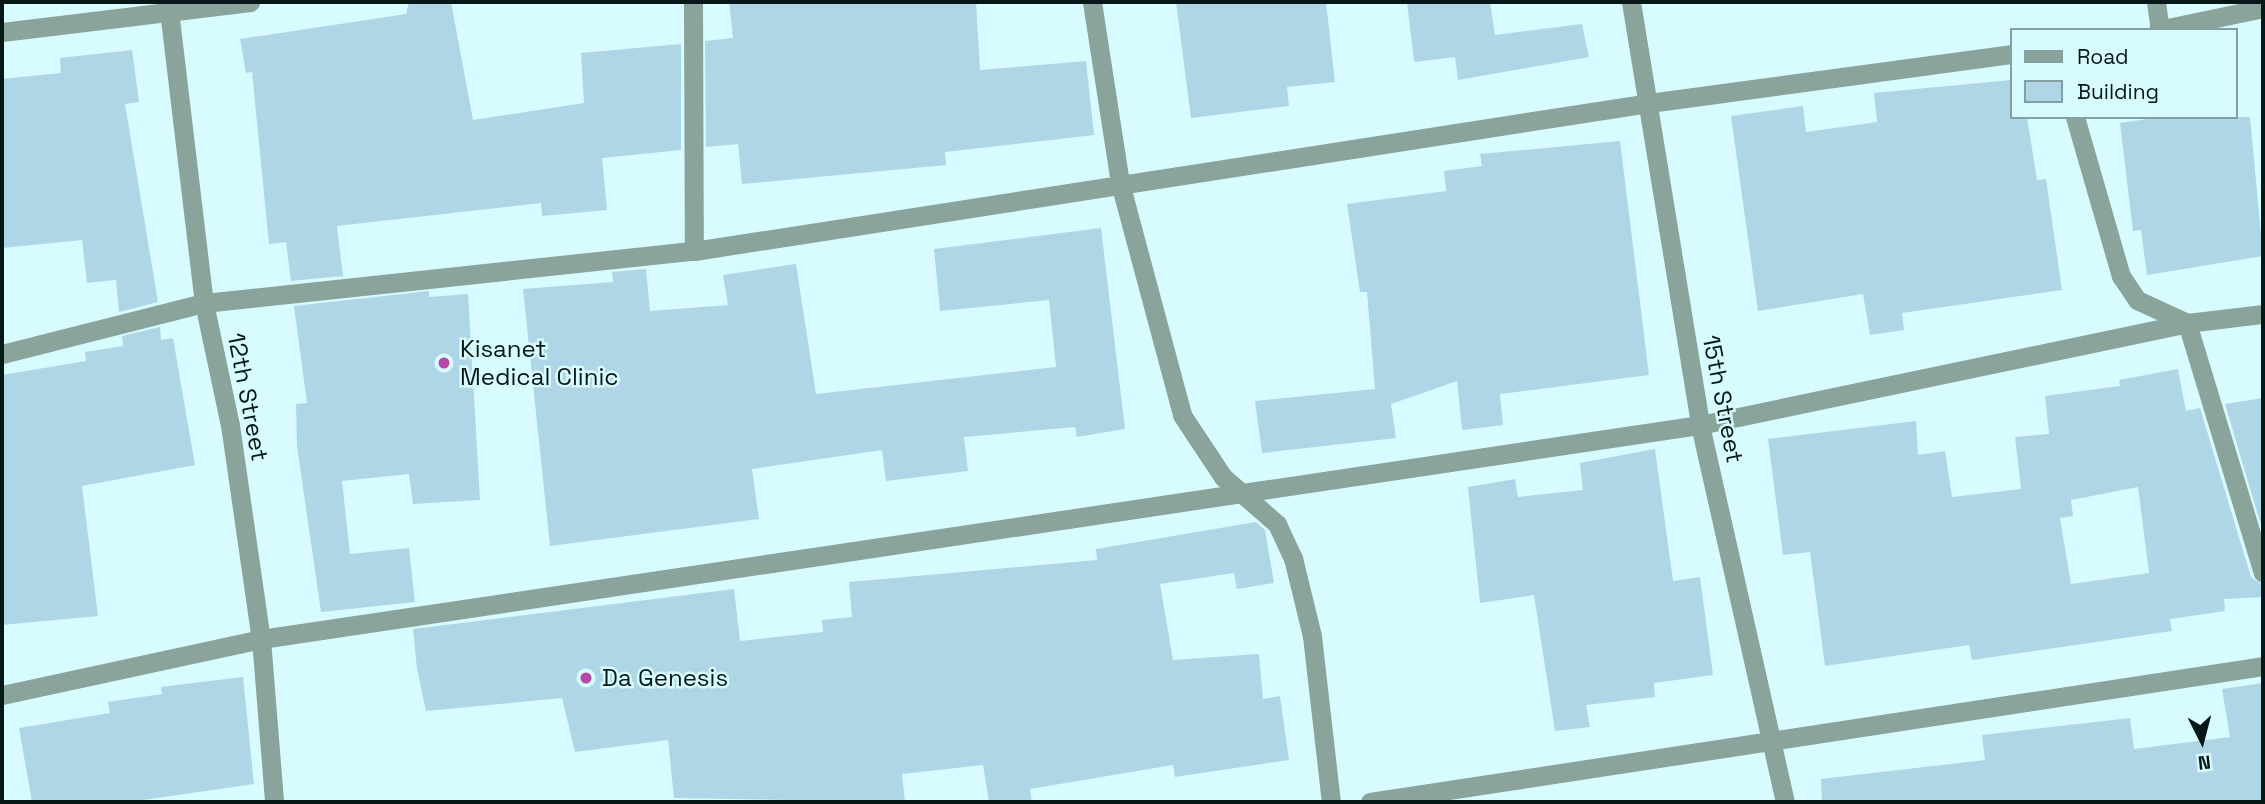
<!DOCTYPE html>
<html>
<head>
<meta charset="utf-8">
<style>
	body { margin:0 }
	#map { position:relative; width:2265px; height:804px; overflow:hidden; background:#d7fbfe; font-family:"Space Grotesk",sans-serif }
	div>[style] { position:absolute }
	.building>* { inset:0; background:#afd6e7 }
	.minor>* { height:19px; margin:-9.5px; padding:0 9.5px; transform-origin:9.5px; border-radius:9.5px; background:#8aa39b }
	.dots>* { width:19px; height:19px; translate:-50% -50%; box-sizing:border-box; border:4px solid #d7fbfe; border-radius:50% }
	span { translate:-50% -50%; white-space:nowrap; text-align:center; line-height:1.15; -webkit-text-stroke:5px #d7fbfe; paint-order:stroke }
	.poi-label { font-size:24px; color:#061718 }
	.left { translate:0 -50%; text-align:left }
	.street-label { font-size:24px; color:#061718 }
	.frame { position:absolute; inset:0; border:4px solid #061718; pointer-events:none }
	.legend { position:absolute; left:2010px; top:28px; width:228px; height:91px; box-sizing:border-box; background:#d7fbfe; border:2px solid #83a0a2; margin:0; padding:9px 12px; list-style:none; font-size:21px; color:#061718 }
	.legend li { display:flex; align-items:center; gap:14px; height:35px }
	.legend b { width:35px; border:2px solid #83a0a2 }
	.north { position:absolute; left:2167px; top:706px; width:70px; height:70px; -webkit-text-stroke:5px #d7fbfe; paint-order:stroke; rotate:174deg; font-size:19px; font-weight:700; line-height:28px; text-align:center; color:#061718 }
	.north::after { content:''; display:block; margin:auto; width:24px; height:32px; background:#061718; clip-path:polygon(50% 0,100% 100%,50% 72%,0 100%) }
</style>
</head>
<body>
<div id="map">
	<div class="building">
		<div style="clip-path:polygon(409px 2px,451px 2px,473px 120px,584px 103px,581px 53px,681px 44px,681px 150px,602px 158px,607px 210px,542px 216px,541px 203px,337px 226px,343px 276px,291px 281px,286px 242px,269px 244px,252px 72px,246px 73px,240px 39px,406px 14px)"></div>
		<div style="clip-path:polygon(729px 2px,976px 2px,980px 70px,1086px 61px,1094px 135px,945px 152px,946px 165px,742px 184px,738px 144px,706px 147px,705px 41px,733px 38px)"></div>
		<div style="clip-path:polygon(1176px 2px,1326px 2px,1335px 82px,1287px 87px,1289px 106px,1191px 118px)"></div>
		<div style="clip-path:polygon(1407px 2px,1490px 2px,1495px 35px,1582px 24px,1589px 57px,1458px 80px,1455px 57px,1414px 62px)"></div>
		<div style="clip-path:polygon(132px 50px,139px 102px,125px 104px,158px 302px,119px 312px,116px 280px,87px 283px,82px 240px,2px 248px,2px 79px,61px 73px,60px 58px)"></div>
		<div style="clip-path:polygon(2011px 80px,2011px 117px,2027px 117px,2037px 180px,2046px 179px,2062px 290px,1902px 313px,1904px 330px,1870px 335px,1863px 294px,1758px 311px,1731px 116px,1803px 106px,1806px 132px,1877px 122px,1874px 93px)"></div>
		<div style="clip-path:polygon(2161px 117px,2250px 117px,2263px 256px,2147px 275px,2141px 230px,2133px 231px,2120px 123px)"></div>
		<div style="clip-path:polygon(1620px 141px,1649px 375px,1500px 394px,1503px 425px,1462px 430px,1457px 381px,1391px 404px,1396px 438px,1262px 453px,1255px 401px,1375px 389px,1367px 292px,1360px 292px,1347px 204px,1446px 191px,1444px 171px,1482px 166px,1480px 154px)"></div>
		<div style="clip-path:polygon(1101px 228px,1125px 429px,1077px 437px,1075px 427px,964px 437px,968px 471px,886px 481px,882px 450px,752px 469px,759px 519px,550px 546px,523px 289px,613px 282px,612px 272px,646px 269px,650px 311px,728px 305px,723px 275px,796px 264px,816px 394px,1056px 367px,1049px 300px,940px 311px,934px 249px)"></div>
		<div style="clip-path:polygon(429px 291px,429px 297px,468px 294px,480px 500px,413px 504px,409px 474px,342px 481px,350px 554px,409px 548px,415px 602px,321px 612px,297px 446px,296px 404px,307px 403px,294px 306px)"></div>
		<div style="clip-path:polygon(160px 327px,161px 340px,173px 338px,195px 465px,82px 486px,98px 616px,2px 625px,2px 375px,86px 361px,85px 352px,123px 346px,122px 336px)"></div>
		<div style="clip-path:polygon(evenodd,2178px 369px,2186px 411px,2200px 408px,2251px 577px,2263px 585px,2263px 597px,2224px 599px,2225px 611px,2170px 619px,2172px 631px,1972px 660px,1969px 645px,1825px 666px,1810px 552px,1783px 555px,1768px 439px,1916px 421px,1918px 455px,1945px 451px,1952px 497px,2021px 489px,2015px 437px,2049px 434px,2045px 396px,2120px 386px,2119px 380px,2178px 369px,2138px 487px,2149px 573px,2071px 584px,2060px 518px,2073px 516px,2071px 500px,2138px 487px)"></div>
		<div style="clip-path:polygon(2263px 398px,2263px 532px,2225px 404px)"></div>
		<div style="clip-path:polygon(1655px 449px,1673px 581px,1700px 577px,1713px 675px,1654px 683px,1655px 697px,1586px 705px,1590px 727px,1555px 731px,1534px 595px,1480px 603px,1468px 487px,1515px 479px,1518px 497px,1583px 490px,1580px 463px)"></div>
		<div style="clip-path:polygon(1256px 522px,1265px 530px,1274px 583px,1237px 589px,1234px 573px,1160px 584px,1173px 660px,1259px 654px,1263px 699px,1280px 696px,1289px 760px,1175px 777px,1173px 765px,1030px 789px,1032px 802px,989px 802px,983px 765px,902px 774px,905px 802px,674px 798px,668px 740px,575px 752px,562px 698px,426px 711px,417px 669px,413px 629px,734px 589px,740px 641px,823px 632px,822px 620px,852px 617px,849px 582px,1097px 560px,1096px 549px)"></div>
		<div style="clip-path:polygon(243px 677px,254px 784px,129px 802px,32px 802px,19px 728px,110px 713px,108px 702px,162px 694px,161px 687px)"></div>
		<div style="clip-path:polygon(2263px 683px,2263px 802px,1822px 802px,1821px 779px,1985px 760px,1982px 735px,2130px 718px,2134px 749px,2230px 737px,2222px 689px)"></div>
	</div>
	<div class="minor">
		<div style="left:168px;top:2px;width:303px;rotate:83.2deg"></div>
		<div style="left:204px;top:303px;width:125px;rotate:78deg"></div>
		<div style="left:230px;top:425px;width:216px;rotate:81.8deg"></div>
		<div style="left:261px;top:639px;width:164px;rotate:85.4deg"></div>
		<div style="left:693px;top:2px;width:249px;rotate:89.8deg"></div>
		<div style="left:1092px;top:2px;width:183px;rotate:81.2deg"></div>
		<div style="left:1120px;top:183px;width:240px;rotate:75deg"></div>
		<div style="left:1182px;top:415px;width:74px;rotate:56.5deg"></div>
		<div style="left:1223px;top:477px;width:72px;rotate:41deg"></div>
		<div style="left:1277px;top:524px;width:38px;rotate:65deg"></div>
		<div style="left:1293px;top:558px;width:80px;rotate:76.3deg"></div>
		<div style="left:1312px;top:636px;width:167px;rotate:83.5deg"></div>
		<div style="left:1631px;top:2px;width:429px;rotate:80.7deg"></div>
		<div style="left:1700px;top:425px;width:386px;rotate:77.3deg"></div>
		<div style="left:2156px;top:2px;width:28px;rotate:82deg"></div>
		<div style="left:2158px;top:30px;width:107px;rotate:-11.8deg"></div>
		<div style="left:2px;top:32px;width:250px;rotate:-6.9deg"></div>
		<div style="left:2075px;top:117px;width:166px;rotate:73.9deg"></div>
		<div style="left:2121px;top:276px;width:29px;rotate:56deg"></div>
		<div style="left:2137px;top:300px;width:55px;rotate:24.7deg"></div>
		<div style="left:2187px;top:323px;width:261px;rotate:73.1deg"></div>
		<div style="left:2px;top:354px;width:208px;rotate:-14.2deg"></div>
		<div style="left:204px;top:303px;width:493px;rotate:-6.1deg"></div>
		<div style="left:694px;top:251px;width:966px;rotate:-8.81deg"></div>
		<div style="left:1649px;top:103px;width:365px;rotate:-7.7deg"></div>
		<div style="left:2px;top:695px;width:265px;rotate:-12.2deg"></div>
		<div style="left:261px;top:639px;width:1455px;rotate:-8.46deg"></div>
		<div style="left:1700px;top:425px;width:498px;rotate:-11.8deg"></div>
		<div style="left:2187px;top:323px;width:77px;rotate:-6.8deg"></div>
		<div style="left:1370px;top:802px;width:903px;rotate:-8.66deg"></div>
	</div>
	<div class="dots">
		<div style="left:444px;top:363px;background:#b449aa"></div>
		<div style="left:586px;top:678px;background:#b449aa"></div>
	</div>
	<div class="poi-label">
		<span class="left" style="left:460px;top:363px">Kisanet<br>Medical Clinic</span>
		<span class="left" style="left:602px;top:678px">Da Genesis</span>
	</div>
	<div class="street-label">
		<span style="left:248px;top:397px;rotate:79deg">12th Street</span>
		<span style="left:1723px;top:399px;rotate:79deg">15th Street</span>
	</div>
	<div class="frame"></div>
	<ul class="legend">
	<li><b style="height:9px;background:#8aa39b"></b>Road</li>
	<li><b style="height:19px;background:#afd6e7"></b>Building</li>
	</ul>
	<div class="north">N</div>
</div>
</body>
</html>
